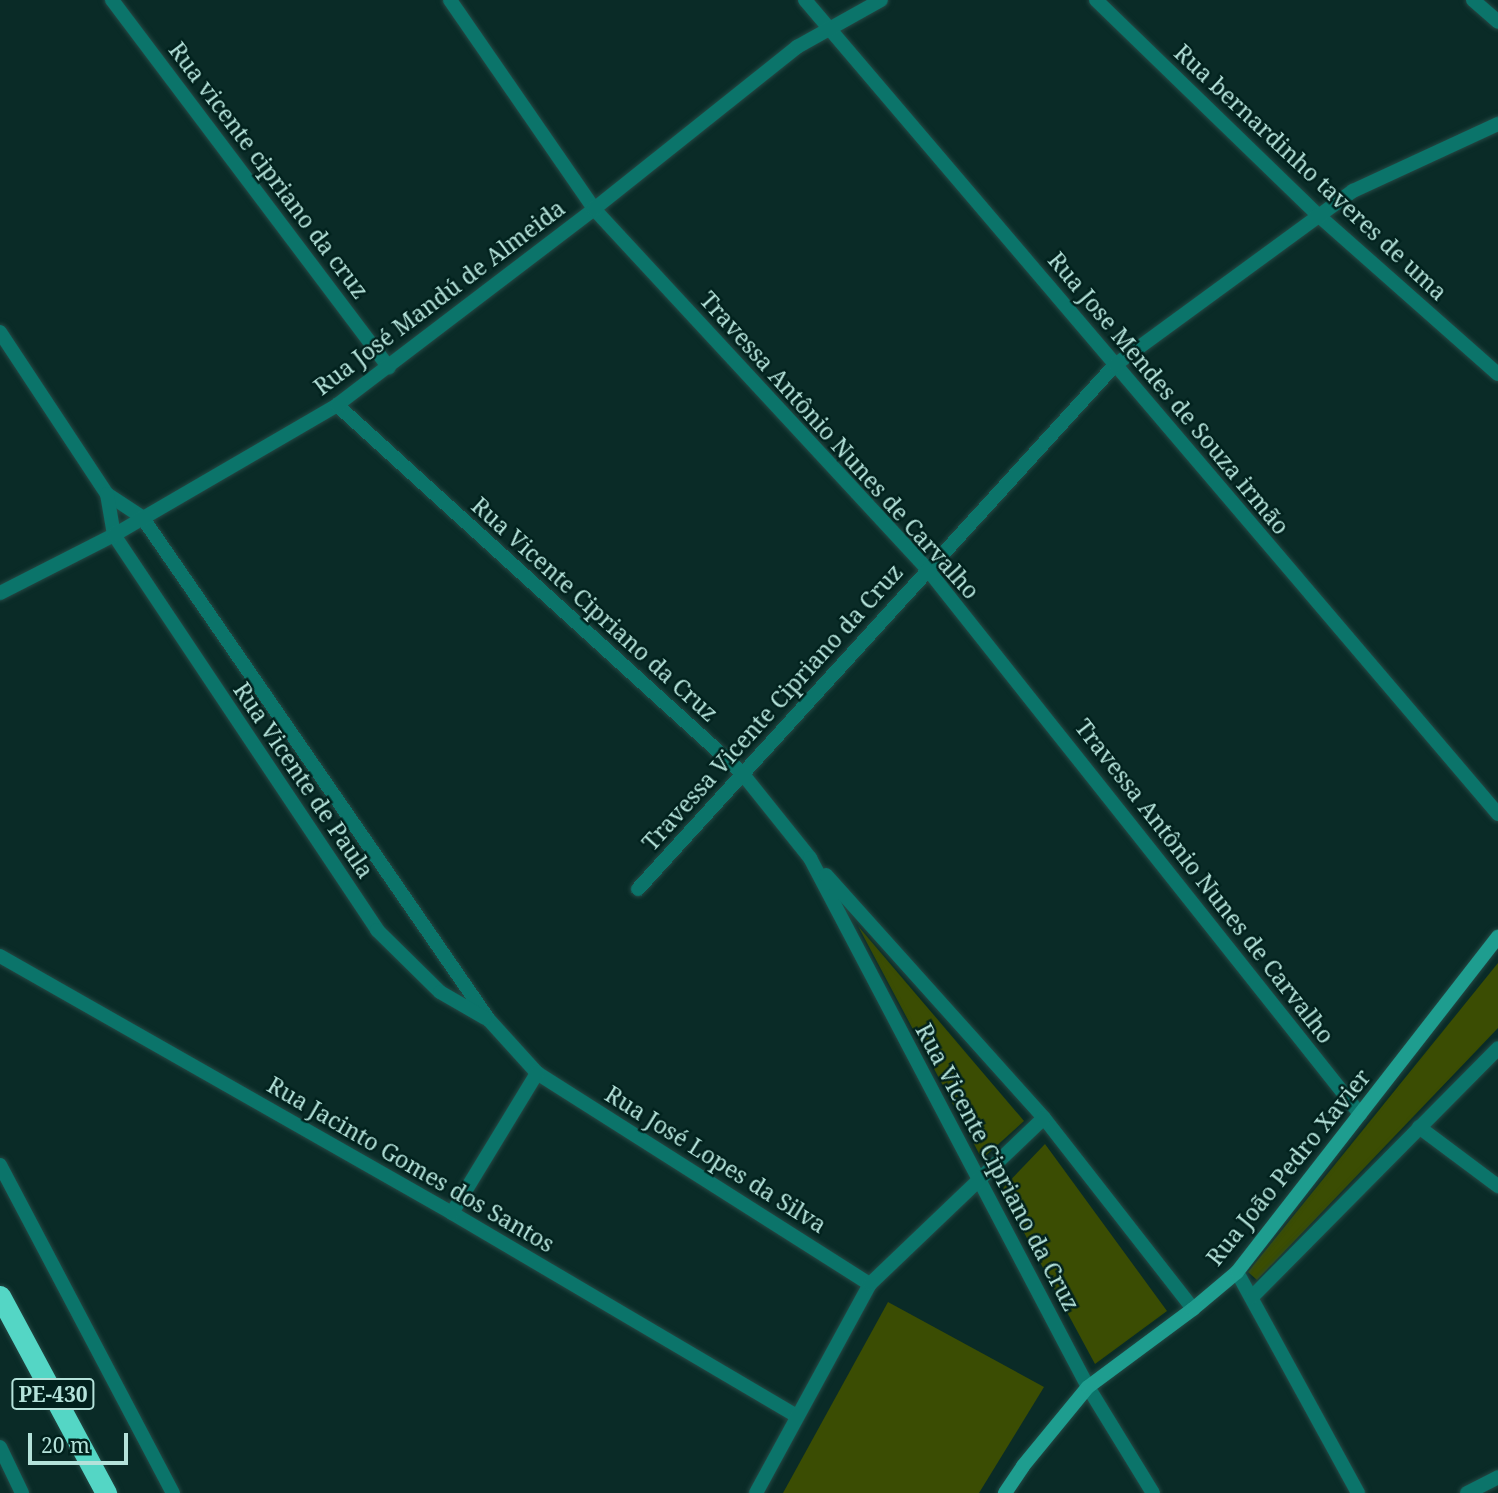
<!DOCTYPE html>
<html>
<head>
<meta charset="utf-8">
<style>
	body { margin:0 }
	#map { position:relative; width:1498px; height:1493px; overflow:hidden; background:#0a2b27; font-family:"Noto Serif",serif }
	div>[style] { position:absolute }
	.green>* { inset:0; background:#3b4d03 }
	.roads { filter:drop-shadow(0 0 2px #254844) drop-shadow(0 0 2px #254844) }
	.street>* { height:14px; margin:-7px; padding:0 7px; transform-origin:7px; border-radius:7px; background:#0b746a }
	.secondary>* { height:14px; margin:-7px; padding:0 7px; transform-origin:7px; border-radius:7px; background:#1e9d8f }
	.highway>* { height:21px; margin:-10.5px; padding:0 10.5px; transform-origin:10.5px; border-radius:10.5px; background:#54d6c5 }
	span { translate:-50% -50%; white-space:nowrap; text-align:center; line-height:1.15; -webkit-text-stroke:5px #01211d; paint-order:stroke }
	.shield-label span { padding:2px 5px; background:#01211d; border:2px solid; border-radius:5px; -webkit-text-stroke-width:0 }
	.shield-label { font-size:21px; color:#b4e2da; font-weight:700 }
	.street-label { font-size:23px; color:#b4e2da }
	.scale { position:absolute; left:28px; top:1433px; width:100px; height:32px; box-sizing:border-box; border:4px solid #b4e2da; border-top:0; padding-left:9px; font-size:21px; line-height:24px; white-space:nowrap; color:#b4e2da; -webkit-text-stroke:5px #01211d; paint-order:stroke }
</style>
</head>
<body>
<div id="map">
	<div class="green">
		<div style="clip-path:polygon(858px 926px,1024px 1121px,982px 1159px)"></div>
		<div style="clip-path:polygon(1498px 963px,1498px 1028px,1257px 1280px,1248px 1272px)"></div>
		<div style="clip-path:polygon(1045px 1144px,1167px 1311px,1095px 1364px,1001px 1190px)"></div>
		<div style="clip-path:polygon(888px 1302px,1044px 1387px,979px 1493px,783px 1493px)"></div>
	</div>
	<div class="roads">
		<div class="street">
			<div style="left:112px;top:0;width:460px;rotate:53deg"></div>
			<div style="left:450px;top:0;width:254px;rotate:55.4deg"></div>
			<div style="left:594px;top:209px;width:492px;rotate:47.2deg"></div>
			<div style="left:928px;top:570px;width:695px;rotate:51.55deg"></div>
			<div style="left:805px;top:0;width:1069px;rotate:49.59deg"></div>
			<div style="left:1096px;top:0;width:309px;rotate:44.1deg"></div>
			<div style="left:1318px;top:215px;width:240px;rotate:41.5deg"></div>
			<div style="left:1473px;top:0;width:33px;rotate:41deg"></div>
			<div style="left:0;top:332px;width:194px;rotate:56.6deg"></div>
			<div style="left:107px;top:494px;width:42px;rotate:33.3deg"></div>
			<div style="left:142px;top:517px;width:611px;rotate:55.4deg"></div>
			<div style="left:489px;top:1020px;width:72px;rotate:47.8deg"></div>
			<div style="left:537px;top:1073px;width:394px;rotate:32.4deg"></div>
			<div style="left:337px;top:405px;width:547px;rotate:42.26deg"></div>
			<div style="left:742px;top:773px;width:109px;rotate:51.3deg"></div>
			<div style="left:810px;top:858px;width:598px;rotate:62.28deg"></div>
			<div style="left:1088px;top:1387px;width:124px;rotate:58.5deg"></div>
			<div style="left:107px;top:494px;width:42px;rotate:80.3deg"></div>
			<div style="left:114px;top:535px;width:475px;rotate:56.3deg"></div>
			<div style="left:377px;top:930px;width:88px;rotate:44.5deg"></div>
			<div style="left:440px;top:992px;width:52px;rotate:30deg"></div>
			<div style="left:0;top:593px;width:128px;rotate:-27deg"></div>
			<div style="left:114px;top:535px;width:258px;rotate:-30.2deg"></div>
			<div style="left:337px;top:405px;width:323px;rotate:-37.3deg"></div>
			<div style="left:594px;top:209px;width:260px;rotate:-38.6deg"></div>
			<div style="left:797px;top:47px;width:96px;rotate:-29.2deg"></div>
			<div style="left:826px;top:875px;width:326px;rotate:48.1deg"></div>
			<div style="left:1044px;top:1118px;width:242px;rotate:52deg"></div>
			<div style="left:638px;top:889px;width:709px;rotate:-47.69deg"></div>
			<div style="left:1115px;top:365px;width:295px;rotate:-36.2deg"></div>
			<div style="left:1353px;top:191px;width:160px;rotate:-24.8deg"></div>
			<div style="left:0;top:956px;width:520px;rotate:29.62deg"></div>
			<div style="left:452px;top:1213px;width:399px;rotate:30.5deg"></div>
			<div style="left:1419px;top:1127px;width:99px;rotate:36.8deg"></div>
			<div style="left:0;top:1165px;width:371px;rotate:62.2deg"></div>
			<div style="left:452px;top:1213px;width:164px;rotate:-58.7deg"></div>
			<div style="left:1237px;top:1272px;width:252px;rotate:61.3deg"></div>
			<div style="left:1252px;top:1297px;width:350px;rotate:-45.3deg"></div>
			<div style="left:0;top:1447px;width:51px;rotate:64.4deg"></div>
			<div style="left:756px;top:1493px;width:238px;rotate:-61.4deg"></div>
			<div style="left:870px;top:1284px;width:240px;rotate:-43.7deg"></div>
			<div style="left:1467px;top:1493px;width:35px;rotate:-27deg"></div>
		</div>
		<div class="secondary">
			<div style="left:1005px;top:1493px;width:32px;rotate:-56deg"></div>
			<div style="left:1023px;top:1466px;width:102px;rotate:-50.6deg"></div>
			<div style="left:1088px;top:1387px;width:131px;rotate:-36.6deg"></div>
			<div style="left:1193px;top:1309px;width:57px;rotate:-40.1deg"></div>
			<div style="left:1237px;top:1272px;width:425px;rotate:-52.1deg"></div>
		</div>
		<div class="highway">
			<div style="left:0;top:1296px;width:224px;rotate:61.7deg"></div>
		</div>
	</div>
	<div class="shield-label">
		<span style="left:53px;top:1394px">PE-430</span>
	</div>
	<div class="street-label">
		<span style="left:269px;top:170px;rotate:53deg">Rua vicente cipriano da cruz</span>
		<span style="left:1311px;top:172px;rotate:43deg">Rua bernardinho taveres de uma</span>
		<span style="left:439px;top:297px;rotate:-37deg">Rua José Mandú de Almeida</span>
		<span style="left:1169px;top:393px;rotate:50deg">Rua Jose Mendes de Souza irmão</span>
		<span style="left:840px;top:445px;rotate:48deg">Travessa Antônio Nunes de Carvalho</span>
		<span style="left:595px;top:609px;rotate:42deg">Rua Vicente Cipriano da Cruz</span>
		<span style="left:772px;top:707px;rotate:-48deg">Travessa Vicente Cipriano da Cruz</span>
		<span style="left:304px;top:780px;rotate:56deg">Rua Vicente de Paula</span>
		<span style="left:1205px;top:881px;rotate:52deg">Travessa Antônio Nunes de Carvalho</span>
		<span style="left:716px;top:1159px;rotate:32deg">Rua José Lopes da Silva</span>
		<span style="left:411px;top:1164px;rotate:30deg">Rua Jacinto Gomes dos Santos</span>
		<span style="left:998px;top:1167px;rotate:62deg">Rua Vicente Cipriano da Cruz</span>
		<span style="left:1288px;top:1167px;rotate:-51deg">Rua João Pedro Xavier</span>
	</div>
	<div class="scale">20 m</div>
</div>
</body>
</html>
